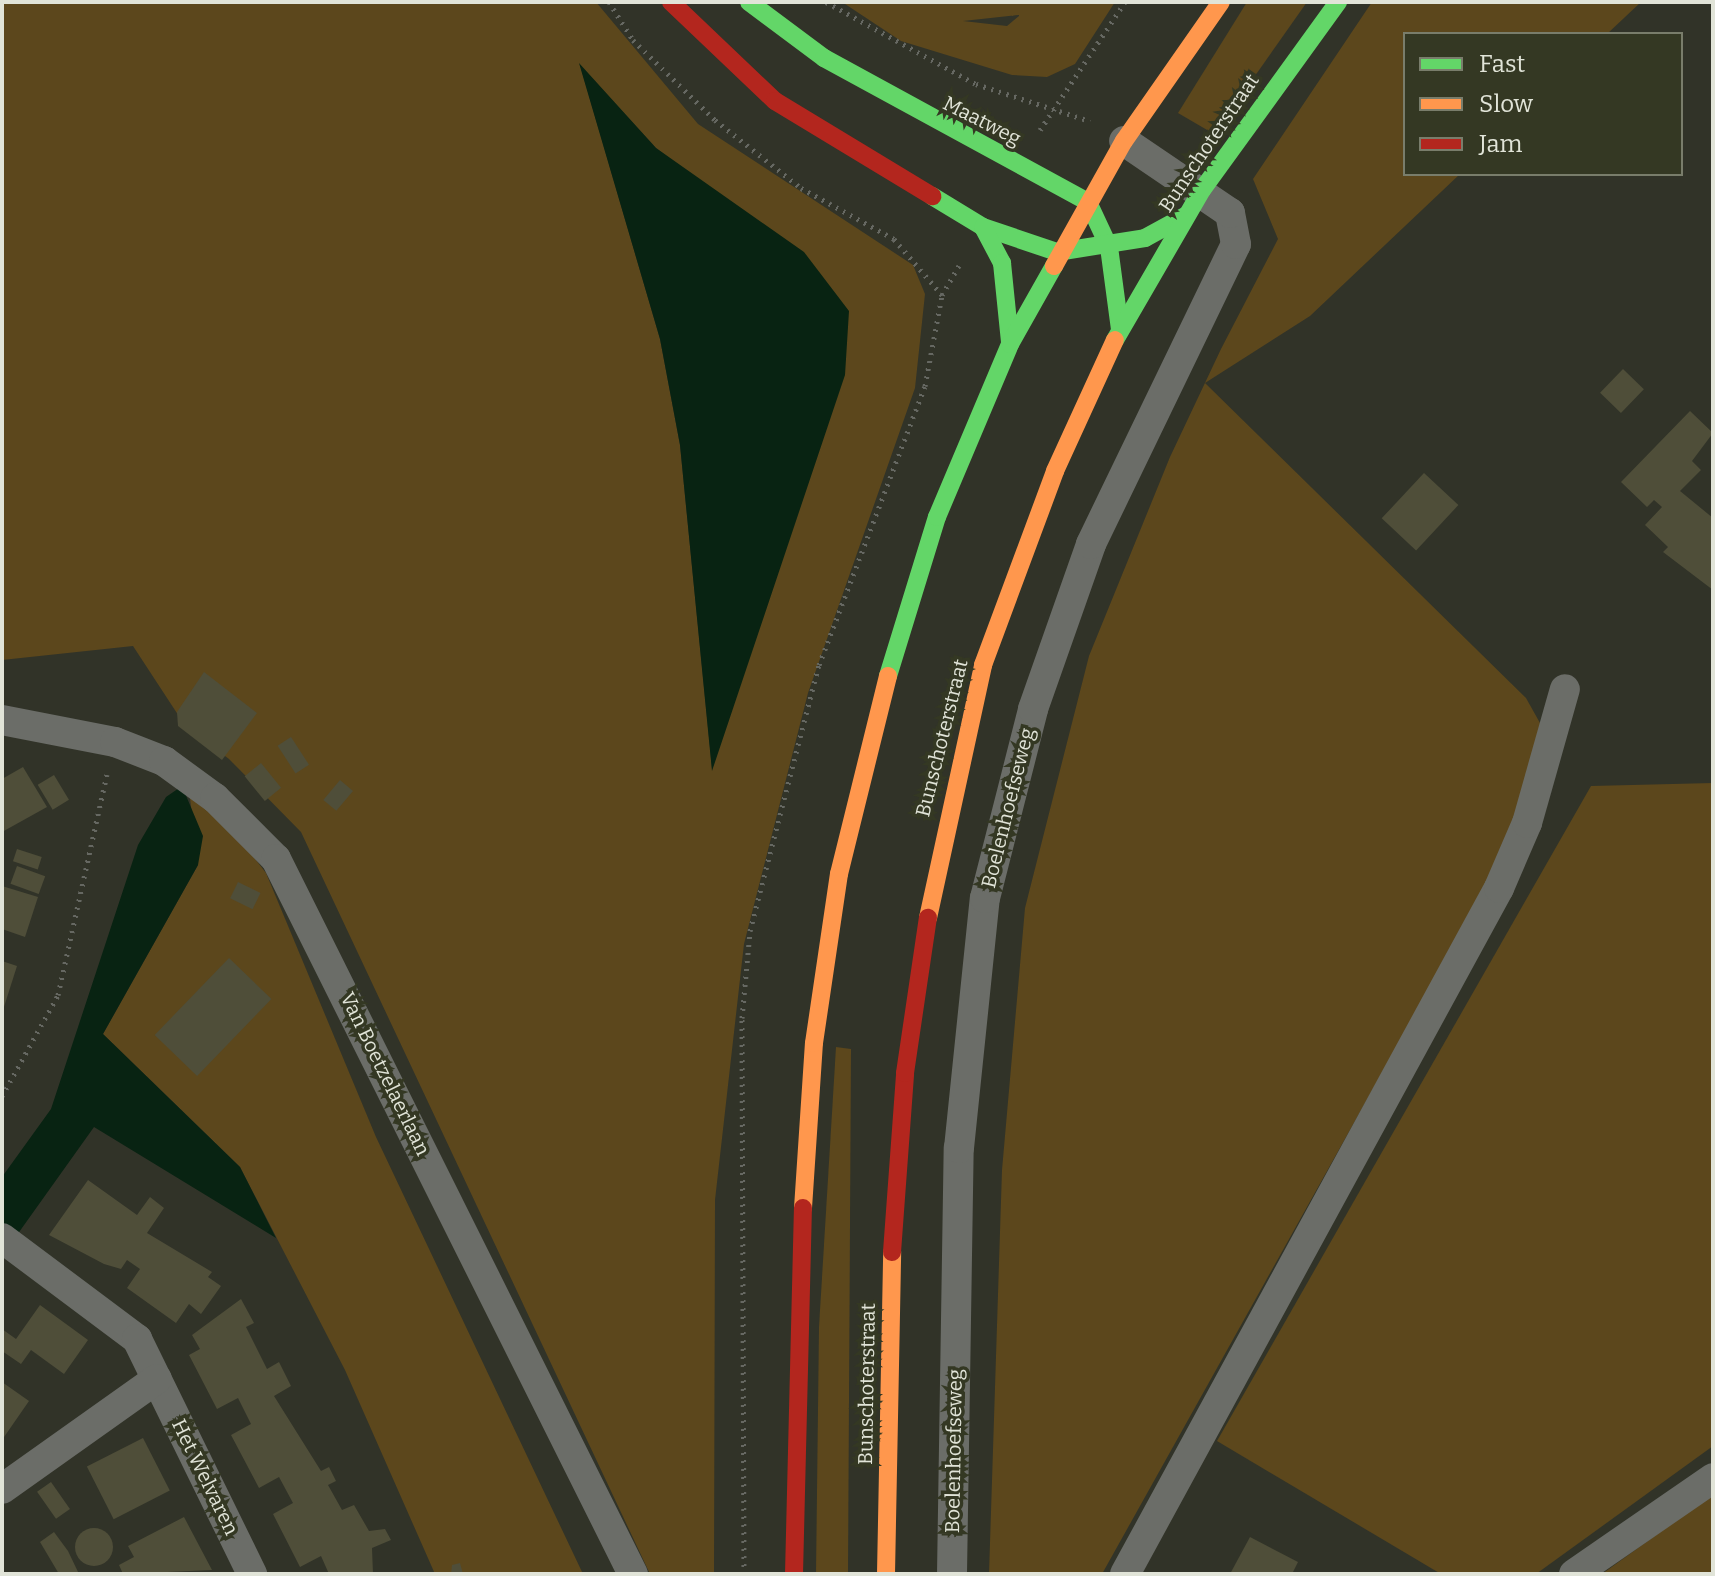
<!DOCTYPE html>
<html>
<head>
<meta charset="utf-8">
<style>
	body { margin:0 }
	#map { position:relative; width:1715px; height:1576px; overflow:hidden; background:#313328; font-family:Bitter,serif }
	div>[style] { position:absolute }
	.green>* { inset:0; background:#5c471c }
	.water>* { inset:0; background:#082312 }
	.building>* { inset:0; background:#4f4e39; transform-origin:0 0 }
	.round { border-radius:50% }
	.path>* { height:5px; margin-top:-2.5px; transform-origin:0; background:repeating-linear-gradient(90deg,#666862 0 2px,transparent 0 8px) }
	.street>* { height:30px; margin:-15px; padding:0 15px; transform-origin:15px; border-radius:15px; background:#6b6d68 }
	.fast>* { height:18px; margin:-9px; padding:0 9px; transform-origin:9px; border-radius:9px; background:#63d668 }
	.slow>* { height:18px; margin:-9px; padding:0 9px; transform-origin:9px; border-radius:9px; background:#ff974d }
	.jam>* { height:18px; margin:-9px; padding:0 9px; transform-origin:9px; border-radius:9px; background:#b3261e }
	span { translate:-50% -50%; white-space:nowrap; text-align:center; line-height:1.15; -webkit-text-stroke:7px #343823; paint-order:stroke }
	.street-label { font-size:20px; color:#e1e4d8 }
	.frame { position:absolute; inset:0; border:4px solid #e1e4d8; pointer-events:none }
	.legend { position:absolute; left:1403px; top:32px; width:280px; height:144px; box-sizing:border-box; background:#343823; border:2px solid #797d6b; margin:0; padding:10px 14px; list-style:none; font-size:24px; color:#e1e4d8 }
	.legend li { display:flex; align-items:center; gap:16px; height:40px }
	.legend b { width:40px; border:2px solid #797d6b }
</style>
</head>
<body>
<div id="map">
	<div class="green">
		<div style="clip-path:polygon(evenodd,2px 2px,596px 2px,698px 124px,913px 265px,925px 294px,915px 388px,808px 693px,744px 944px,715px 1200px,714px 1574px,650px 1574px,301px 832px,229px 759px,186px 727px,133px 646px,2px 660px,2px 2px,580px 65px,656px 148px,720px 196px,712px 768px,680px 445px,660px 339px,580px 65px)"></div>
		<div style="clip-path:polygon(evenodd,842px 2px,1115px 2px,1075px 64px,1047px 77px,1012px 75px,901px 41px,842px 2px,1019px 16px,1007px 26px,963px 21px,1019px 15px,1019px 16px)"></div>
		<div style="clip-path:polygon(1247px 2px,1307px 2px,1214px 134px,1178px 113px)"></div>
		<div style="clip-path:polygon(1372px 2px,1641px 2px,1607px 34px,1405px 34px,1405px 174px,1460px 174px,1310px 316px,1205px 383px,1526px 698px,1540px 723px,1540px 763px,1494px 872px,1102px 1574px,989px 1574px,1002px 1170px,1025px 908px,1089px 656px,1170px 457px,1221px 349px,1278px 239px,1253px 179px)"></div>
		<div style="clip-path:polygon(1713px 783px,1713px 1446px,1536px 1574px,1441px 1574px,1217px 1441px,1591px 786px)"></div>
		<div style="clip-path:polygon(189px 790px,220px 814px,266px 873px,376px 1137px,583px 1574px,435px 1574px,345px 1370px,240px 1167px,103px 1034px,198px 865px)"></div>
		<div style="clip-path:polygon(836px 1047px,851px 1049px,848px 1574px,816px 1574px,819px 1327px)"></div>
		<div style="clip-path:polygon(1713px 1494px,1713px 1574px,1602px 1574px,1674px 1522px)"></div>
	</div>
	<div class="water">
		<div style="clip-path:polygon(579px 63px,656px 148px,804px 252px,849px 311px,845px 375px,712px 771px,680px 445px,660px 339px)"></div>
		<div style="clip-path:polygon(182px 786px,203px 836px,198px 865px,103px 1034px,240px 1167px,276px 1238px,94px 1127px,2px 1256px,2px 1177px,51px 1109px,138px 845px,166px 797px)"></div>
	</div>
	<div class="building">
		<div style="left:1623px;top:369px;width:29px;height:33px;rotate:44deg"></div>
		<div style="clip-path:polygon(1690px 411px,1713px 433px,1692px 461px,1701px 470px,1680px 491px,1713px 518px,1713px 590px,1663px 552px,1668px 547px,1645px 525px,1662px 507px,1654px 500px,1647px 507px,1621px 482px)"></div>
		<div style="left:1424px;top:473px;width:47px;height:62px;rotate:43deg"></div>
		<div style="clip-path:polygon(204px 672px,257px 713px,222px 760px,178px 726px,177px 712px)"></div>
		<div style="left:291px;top:737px;width:33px;height:16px;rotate:57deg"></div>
		<div style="left:261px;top:763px;width:32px;height:21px;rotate:51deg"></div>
		<div style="clip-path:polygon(23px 767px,47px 807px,2px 832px,2px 779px)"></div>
		<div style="left:54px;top:775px;width:29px;height:19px;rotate:59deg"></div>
		<div style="left:340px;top:780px;width:17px;height:26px;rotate:40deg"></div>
		<div style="left:17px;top:849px;width:26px;height:13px;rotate:18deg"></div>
		<div style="left:17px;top:866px;width:30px;height:19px;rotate:20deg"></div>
		<div style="left:238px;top:882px;width:25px;height:18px;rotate:26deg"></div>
		<div style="clip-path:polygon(2px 886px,38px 897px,25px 937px,2px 929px)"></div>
		<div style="left:229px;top:958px;width:59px;height:107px;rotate:44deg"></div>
		<div style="clip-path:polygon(2px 961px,17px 966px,3px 1010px,2px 1010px)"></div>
		<div style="clip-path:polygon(88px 1180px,137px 1215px,150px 1197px,164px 1208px,147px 1233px,212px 1272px,208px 1277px,221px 1286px,201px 1314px,189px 1304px,176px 1323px,127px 1288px,140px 1269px,127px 1260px,121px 1269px,104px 1264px,49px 1235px)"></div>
		<div style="clip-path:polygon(241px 1299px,254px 1323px,246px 1327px,267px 1369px,279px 1362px,291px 1386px,274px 1396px,321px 1471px,329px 1467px,336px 1481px,328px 1485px,342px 1510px,354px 1505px,369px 1531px,385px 1529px,391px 1540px,372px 1548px,373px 1574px,329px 1574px,321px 1556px,300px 1567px,273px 1514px,293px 1503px,279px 1477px,259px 1488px,231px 1435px,251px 1424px,238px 1398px,217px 1409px,189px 1355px,200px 1349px,192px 1335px)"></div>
		<div style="clip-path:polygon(40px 1305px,88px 1340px,64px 1374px,31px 1350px,21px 1364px,2px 1351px,2px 1329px,16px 1339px)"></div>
		<div style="clip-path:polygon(2px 1382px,29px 1401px,2px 1440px)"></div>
		<div style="left:143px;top:1438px;width:59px;height:63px;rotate:63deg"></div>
		<div style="left:51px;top:1482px;width:33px;height:17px;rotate:55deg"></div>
		<div style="clip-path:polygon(184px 1517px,212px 1570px,123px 1574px,119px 1565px,134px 1557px,128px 1546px)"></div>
		<div class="round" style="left:75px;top:1528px;width:38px;height:38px"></div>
		<div style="clip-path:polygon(54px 1532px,68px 1551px,79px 1574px,59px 1574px,40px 1542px)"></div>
		<div style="clip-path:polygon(1250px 1537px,1298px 1562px,1292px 1574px,1230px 1574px)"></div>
		<div style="clip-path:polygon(460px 1563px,463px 1574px,451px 1574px,452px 1565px)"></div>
	</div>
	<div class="path">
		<div style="left:609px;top:2px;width:45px;rotate:57.7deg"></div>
		<div style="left:633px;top:40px;width:115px;rotate:44.3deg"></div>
		<div style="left:715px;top:120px;width:110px;rotate:38.3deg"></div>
		<div style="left:801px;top:188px;width:106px;rotate:28.7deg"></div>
		<div style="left:894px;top:239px;width:74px;rotate:49.4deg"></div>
		<div style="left:826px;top:2px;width:171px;rotate:28.7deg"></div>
		<div style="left:976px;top:84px;width:120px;rotate:18deg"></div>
		<div style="left:1040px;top:130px;width:154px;rotate:-56.4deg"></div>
		<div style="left:2px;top:1096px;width:115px;rotate:-61deg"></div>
		<div style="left:58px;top:995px;width:226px;rotate:-77.5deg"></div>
		<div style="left:744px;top:1574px;width:556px;rotate:-90.21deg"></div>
		<div style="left:742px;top:1018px;width:87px;rotate:-84.7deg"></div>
		<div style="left:750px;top:931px;width:275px;rotate:-75.5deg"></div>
		<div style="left:819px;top:665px;width:298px;rotate:-69.2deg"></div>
		<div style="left:925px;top:386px;width:93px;rotate:-79.4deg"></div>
		<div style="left:942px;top:295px;width:34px;rotate:-60deg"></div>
	</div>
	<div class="street">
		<div style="left:2px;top:720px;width:115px;rotate:11deg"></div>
		<div style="left:115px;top:742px;width:53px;rotate:21.2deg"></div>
		<div style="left:164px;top:761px;width:63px;rotate:36deg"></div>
		<div style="left:215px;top:798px;width:86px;rotate:45deg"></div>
		<div style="left:276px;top:859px;width:799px;rotate:63.47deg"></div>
		<div style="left:2px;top:1238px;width:169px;rotate:36.8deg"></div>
		<div style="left:137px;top:1339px;width:262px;rotate:63.9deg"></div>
		<div style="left:2px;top:1489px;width:190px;rotate:-35.4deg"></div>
		<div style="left:952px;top:1574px;width:426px;rotate:-89.1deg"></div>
		<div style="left:959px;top:1148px;width:251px;rotate:-84.1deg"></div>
		<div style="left:985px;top:898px;width:195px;rotate:-75.7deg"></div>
		<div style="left:1033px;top:709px;width:175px;rotate:-70.6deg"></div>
		<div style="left:1091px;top:544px;width:333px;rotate:-64.2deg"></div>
		<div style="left:1236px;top:244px;width:32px;rotate:-101deg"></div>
		<div style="left:1230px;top:213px;width:128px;rotate:-145.8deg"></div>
		<div style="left:1125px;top:1574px;width:781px;rotate:-61.4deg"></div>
		<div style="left:1499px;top:888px;width:71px;rotate:-66.7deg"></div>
		<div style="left:1527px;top:823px;width:139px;rotate:-74.2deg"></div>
		<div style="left:1574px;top:1574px;width:169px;rotate:-34.6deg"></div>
	</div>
	<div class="fast">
		<div style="left:749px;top:2px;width:94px;rotate:36.7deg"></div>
		<div style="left:824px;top:58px;width:301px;rotate:28.6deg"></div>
		<div style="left:1088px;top:202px;width:50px;rotate:65deg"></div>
		<div style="left:1109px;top:247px;width:83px;rotate:82.4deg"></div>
		<div style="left:932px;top:196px;width:60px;rotate:31.3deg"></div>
		<div style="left:983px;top:227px;width:78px;rotate:18.7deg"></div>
		<div style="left:983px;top:227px;width:41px;rotate:62.2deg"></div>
		<div style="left:1002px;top:263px;width:79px;rotate:84.2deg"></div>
		<div style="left:1057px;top:252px;width:89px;rotate:-9deg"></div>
		<div style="left:1145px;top:238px;width:46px;rotate:-28.8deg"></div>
		<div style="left:1115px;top:340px;width:173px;rotate:-59.9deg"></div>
		<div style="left:1202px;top:190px;width:232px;rotate:-54.1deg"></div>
		<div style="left:888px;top:676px;width:166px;rotate:-72.9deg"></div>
		<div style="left:937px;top:517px;width:188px;rotate:-67.1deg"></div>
		<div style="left:1010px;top:344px;width:90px;rotate:-60.6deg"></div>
	</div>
	<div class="slow">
		<div style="left:1054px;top:266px;width:143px;rotate:-60.8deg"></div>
		<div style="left:1124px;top:141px;width:169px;rotate:-55.1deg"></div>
		<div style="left:928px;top:918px;width:259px;rotate:-77.7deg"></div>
		<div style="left:983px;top:665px;width:207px;rotate:-69.6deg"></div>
		<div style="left:1055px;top:471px;width:144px;rotate:-65.4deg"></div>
		<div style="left:803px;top:1208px;width:165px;rotate:-86.2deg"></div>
		<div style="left:814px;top:1043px;width:171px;rotate:-81.6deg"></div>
		<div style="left:839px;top:874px;width:204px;rotate:-76.1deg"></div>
		<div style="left:886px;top:1574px;width:322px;rotate:-88.9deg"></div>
	</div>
	<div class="jam">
		<div style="left:671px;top:2px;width:144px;rotate:43.6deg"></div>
		<div style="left:775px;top:101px;width:184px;rotate:31.2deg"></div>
		<div style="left:892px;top:1252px;width:179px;rotate:-85.8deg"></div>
		<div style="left:905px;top:1073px;width:157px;rotate:-81.6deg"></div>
		<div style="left:794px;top:1574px;width:366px;rotate:-88.6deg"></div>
	</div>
	<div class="street-label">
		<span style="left:982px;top:121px;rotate:27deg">Maatweg</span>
		<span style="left:1209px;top:143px;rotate:-56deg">Bunschoterstraat</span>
		<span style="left:942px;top:738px;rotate:-76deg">Bunschoterstraat</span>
		<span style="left:1008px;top:808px;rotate:-76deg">Boelenhoefseweg</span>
		<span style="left:385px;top:1074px;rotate:64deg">Van Boetzelaerlaan</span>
		<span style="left:867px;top:1384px;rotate:-89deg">Bunschoterstraat</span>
		<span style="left:954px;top:1451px;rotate:-89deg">Boelenhoefseweg</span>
		<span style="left:205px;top:1477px;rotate:64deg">Het Welvaren</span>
	</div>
	<div class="frame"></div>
	<ul class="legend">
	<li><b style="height:10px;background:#63d668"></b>Fast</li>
	<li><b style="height:10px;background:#ff974d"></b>Slow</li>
	<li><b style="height:10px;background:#b3261e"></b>Jam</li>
	</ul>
</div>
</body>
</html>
